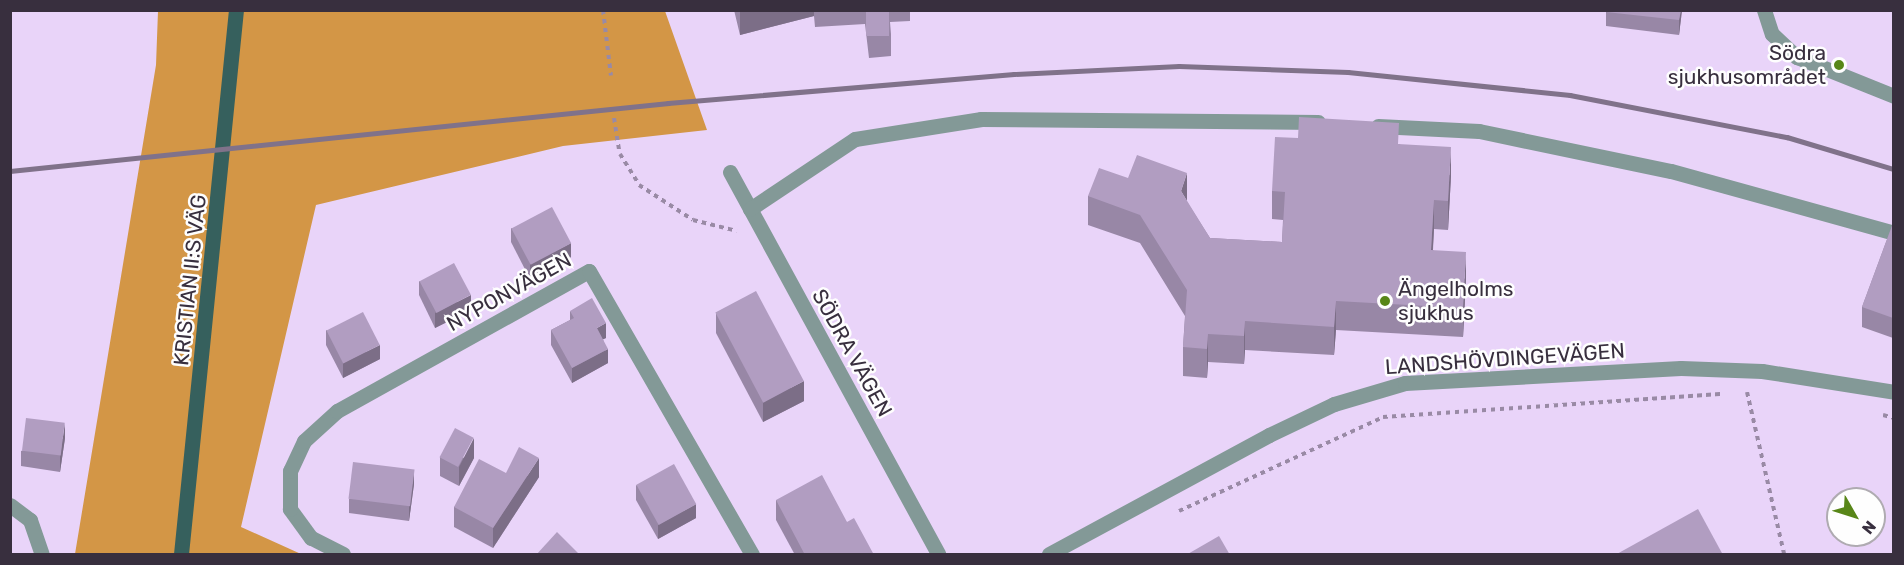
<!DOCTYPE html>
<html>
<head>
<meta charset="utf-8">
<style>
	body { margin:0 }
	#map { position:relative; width:1904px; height:565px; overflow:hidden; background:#e9d4f9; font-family:Rubik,sans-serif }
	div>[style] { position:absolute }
	.forest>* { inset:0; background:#d39646 }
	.path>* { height:4px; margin-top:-2px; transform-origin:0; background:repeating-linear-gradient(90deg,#998aa5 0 4.5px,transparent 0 9px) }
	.minor>* { height:15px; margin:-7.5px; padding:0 7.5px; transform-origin:7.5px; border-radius:7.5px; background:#839997 }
	.major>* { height:15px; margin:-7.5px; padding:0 7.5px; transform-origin:7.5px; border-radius:7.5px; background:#36605d }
	.rail>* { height:4.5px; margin:-2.25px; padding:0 2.25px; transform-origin:2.25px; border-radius:2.25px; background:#80728a }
	.wall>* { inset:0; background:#9887a6 }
	.shaded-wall>* { inset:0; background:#7c6e87 }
	.building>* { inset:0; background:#b19dc1; transform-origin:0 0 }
	.dots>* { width:16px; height:16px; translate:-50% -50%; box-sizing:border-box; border:3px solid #fefefe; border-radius:50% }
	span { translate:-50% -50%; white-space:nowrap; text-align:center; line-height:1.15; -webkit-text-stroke:5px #fefefe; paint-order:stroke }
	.poi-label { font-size:21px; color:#382f3e }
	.right { translate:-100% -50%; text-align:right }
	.left { translate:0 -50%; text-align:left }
	.street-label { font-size:21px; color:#382f3e }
	.frame { position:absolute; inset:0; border:12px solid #382f3e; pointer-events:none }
	.north { position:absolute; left:1826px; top:487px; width:60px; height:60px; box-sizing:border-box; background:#fefefe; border:2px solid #afabb1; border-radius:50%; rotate:129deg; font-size:16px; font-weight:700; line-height:24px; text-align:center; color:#382f3e }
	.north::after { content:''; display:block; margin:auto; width:21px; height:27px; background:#588618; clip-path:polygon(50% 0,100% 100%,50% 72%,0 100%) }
</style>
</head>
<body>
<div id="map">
	<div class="forest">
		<div style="clip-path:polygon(158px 11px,665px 11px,707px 130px,563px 146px,316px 205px,241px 527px,301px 554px,75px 554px,156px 65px)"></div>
	</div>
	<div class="path">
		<div style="left:603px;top:10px;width:66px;rotate:83.1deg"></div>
		<div style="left:614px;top:118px;width:36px;rotate:81deg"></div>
		<div style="left:620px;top:154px;width:36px;rotate:58deg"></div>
		<div style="left:639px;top:185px;width:64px;rotate:32.9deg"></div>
		<div style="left:693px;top:220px;width:45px;rotate:14deg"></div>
		<div style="left:1747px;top:392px;width:166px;rotate:77.1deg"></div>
		<div style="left:1883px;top:415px;width:11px;rotate:15deg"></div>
		<div style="left:1179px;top:511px;width:225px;rotate:-24.7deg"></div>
		<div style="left:1383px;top:417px;width:341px;rotate:-3.9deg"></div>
	</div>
	<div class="minor">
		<div style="left:1764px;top:10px;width:25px;rotate:72deg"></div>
		<div style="left:1772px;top:34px;width:34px;rotate:43deg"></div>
		<div style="left:1797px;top:57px;width:105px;rotate:21.9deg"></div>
		<div style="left:1378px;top:126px;width:101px;rotate:2.8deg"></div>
		<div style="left:1479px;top:131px;width:196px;rotate:11.8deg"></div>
		<div style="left:1671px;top:171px;width:231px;rotate:15.5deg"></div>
		<div style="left:730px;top:172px;width:435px;rotate:61.4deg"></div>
		<div style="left:750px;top:209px;width:126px;rotate:-33.7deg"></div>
		<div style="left:855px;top:139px;width:128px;rotate:-9deg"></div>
		<div style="left:981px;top:119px;width:337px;rotate:0.5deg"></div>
		<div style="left:10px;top:505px;width:25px;rotate:37deg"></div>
		<div style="left:30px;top:520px;width:36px;rotate:71deg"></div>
		<div style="left:343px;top:554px;width:36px;rotate:-153deg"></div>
		<div style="left:311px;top:538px;width:36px;rotate:-126deg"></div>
		<div style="left:290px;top:509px;width:38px;rotate:-90deg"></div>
		<div style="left:290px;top:471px;width:33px;rotate:-65deg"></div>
		<div style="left:304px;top:441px;width:45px;rotate:-42.3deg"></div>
		<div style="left:337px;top:411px;width:288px;rotate:-29.1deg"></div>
		<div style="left:589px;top:271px;width:327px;rotate:60.1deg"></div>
		<div style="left:1049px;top:554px;width:250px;rotate:-28.4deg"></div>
		<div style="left:1269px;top:435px;width:72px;rotate:-25.5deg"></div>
		<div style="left:1334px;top:404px;width:74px;rotate:-16.5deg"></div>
		<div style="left:1405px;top:383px;width:276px;rotate:-3.1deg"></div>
		<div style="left:1681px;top:368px;width:81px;rotate:2.1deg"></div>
		<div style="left:1762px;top:371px;width:134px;rotate:9deg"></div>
	</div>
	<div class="major">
		<div style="left:181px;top:554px;width:547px;rotate:-84.23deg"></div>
	</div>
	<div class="rail">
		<div style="left:10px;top:171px;width:662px;rotate:-5.9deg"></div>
		<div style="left:668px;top:103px;width:347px;rotate:-4.8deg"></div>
		<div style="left:1014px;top:74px;width:165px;rotate:-2.8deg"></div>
		<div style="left:1179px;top:66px;width:169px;rotate:2deg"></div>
		<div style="left:1348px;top:72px;width:223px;rotate:5.9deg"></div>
		<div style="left:1570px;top:95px;width:221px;rotate:11deg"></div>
		<div style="left:1787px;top:137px;width:112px;rotate:16.7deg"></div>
	</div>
	<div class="wall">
		<div style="clip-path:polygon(734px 10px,910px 10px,910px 21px,890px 22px,891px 34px,891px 56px,869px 58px,865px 24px,815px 27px,814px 16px,740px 35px)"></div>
		<div style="clip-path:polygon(1606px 10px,1682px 10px,1679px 35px,1606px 26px)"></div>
		<div style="clip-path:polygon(1399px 144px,1451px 176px,1448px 230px,1434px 229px,1433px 250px,1466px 280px,1463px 337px,1336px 330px,1334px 355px,1245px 350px,1244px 364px,1208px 362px,1207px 378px,1183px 376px,1183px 347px,1185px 316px,1140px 243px,1088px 225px,1088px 196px,1187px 202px,1210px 238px,1282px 242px,1283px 220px,1272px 219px,1272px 191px)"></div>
		<div style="clip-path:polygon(1893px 223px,1893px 338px,1862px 327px,1862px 307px)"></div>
		<div style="clip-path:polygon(511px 228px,571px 257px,530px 279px,511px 242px)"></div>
		<div style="clip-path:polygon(419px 281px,471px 310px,435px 328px,419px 295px)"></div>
		<div style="clip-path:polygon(570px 311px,606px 338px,603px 339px,608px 363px,572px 383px,551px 345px,551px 330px,570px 320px)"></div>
		<div style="clip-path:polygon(716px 313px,804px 401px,763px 422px,716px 333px)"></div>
		<div style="clip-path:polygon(326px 330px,380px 359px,343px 378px,326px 345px)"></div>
		<div style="clip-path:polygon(65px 438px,60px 472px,21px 466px,21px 451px)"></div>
		<div style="clip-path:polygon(440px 457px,474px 458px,459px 486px,440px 476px)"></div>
		<div style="clip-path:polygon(506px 473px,539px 477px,493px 548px,454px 527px,454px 507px)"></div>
		<div style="clip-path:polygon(414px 484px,409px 521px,349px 513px,349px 499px)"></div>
		<div style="clip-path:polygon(636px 485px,696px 518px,658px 539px,636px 500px)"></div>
		<div style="clip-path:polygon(776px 500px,847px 522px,874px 555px,795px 555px,776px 520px)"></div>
	</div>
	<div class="shaded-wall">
		<div style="clip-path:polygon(748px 10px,814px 10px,814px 16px,740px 35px,740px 12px)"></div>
		<div style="clip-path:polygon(1681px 10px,1682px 10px,1679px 35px,1679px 20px)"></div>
		<div style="clip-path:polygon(1451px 147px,1451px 176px,1448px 230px,1448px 201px)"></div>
		<div style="clip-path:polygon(1187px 173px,1187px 201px,1181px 191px)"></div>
		<div style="clip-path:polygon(1434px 200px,1434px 229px,1431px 278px,1431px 250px)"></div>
		<div style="clip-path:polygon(571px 243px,571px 257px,530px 279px,530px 264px)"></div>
		<div style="clip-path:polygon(1466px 252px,1466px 280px,1463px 337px,1463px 308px)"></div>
		<div style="clip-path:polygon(471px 295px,471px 310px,435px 328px,435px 313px)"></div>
		<div style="clip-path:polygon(1336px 301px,1336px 330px,1334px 355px,1334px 327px)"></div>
		<div style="clip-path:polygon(1245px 321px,1245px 350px,1244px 364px,1244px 336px)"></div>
		<div style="clip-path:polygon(606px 323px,606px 338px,597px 342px,597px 328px)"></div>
		<div style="clip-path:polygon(1208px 334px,1208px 362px,1207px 378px,1207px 349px)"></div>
		<div style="clip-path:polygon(380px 345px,380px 359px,343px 378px,343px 363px)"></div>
		<div style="clip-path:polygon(608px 349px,608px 363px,572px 383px,572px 368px)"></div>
		<div style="clip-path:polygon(804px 381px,804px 401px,763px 422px,763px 402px)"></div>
		<div style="clip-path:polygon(65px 423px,65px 438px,60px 472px,60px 457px)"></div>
		<div style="clip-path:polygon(474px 438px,474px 458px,459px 486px,459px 467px)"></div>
		<div style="clip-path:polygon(539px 458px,539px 477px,493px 548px,493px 528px)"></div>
		<div style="clip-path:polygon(414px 470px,414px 484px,409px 521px,409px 507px)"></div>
		<div style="clip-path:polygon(696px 504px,696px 518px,658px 539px,658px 525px)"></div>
	</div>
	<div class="building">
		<div style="left:866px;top:10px;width:23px;height:26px"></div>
		<div style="clip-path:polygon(1606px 10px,1681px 10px,1679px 20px,1606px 12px)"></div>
		<div style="clip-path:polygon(1299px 117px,1399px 123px,1398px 144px,1451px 147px,1448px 201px,1434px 200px,1431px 250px,1466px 252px,1463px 308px,1336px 301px,1334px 327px,1245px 321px,1244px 336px,1208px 334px,1207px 349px,1183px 347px,1187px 290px,1140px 215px,1088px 196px,1099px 168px,1128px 178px,1137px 155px,1187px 173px,1181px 191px,1210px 238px,1282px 242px,1285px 192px,1272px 191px,1275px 137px,1298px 138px)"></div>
		<div style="left:552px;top:207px;width:41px;height:46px;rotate:62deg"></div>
		<div style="clip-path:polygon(1893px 223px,1893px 318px,1862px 307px)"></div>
		<div style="left:454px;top:263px;width:36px;height:39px;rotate:62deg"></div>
		<div style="left:756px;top:291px;width:102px;height:46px;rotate:62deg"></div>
		<div style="clip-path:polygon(592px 298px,606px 323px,597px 328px,608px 349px,572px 368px,551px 330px,574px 318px,570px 311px)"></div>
		<div style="left:363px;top:312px;width:37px;height:41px;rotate:63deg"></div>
		<div style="left:26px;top:418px;width:39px;height:33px;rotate:7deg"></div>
		<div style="left:455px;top:428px;width:21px;height:33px;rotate:28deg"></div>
		<div style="clip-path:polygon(519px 447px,539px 458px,493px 528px,454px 507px,479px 459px,506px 473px)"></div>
		<div style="left:353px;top:462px;width:62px;height:37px;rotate:7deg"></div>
		<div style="left:674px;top:464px;width:46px;height:43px;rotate:61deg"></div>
		<div style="clip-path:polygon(822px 475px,847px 522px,854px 518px,874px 555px,805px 555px,776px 500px)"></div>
		<div style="clip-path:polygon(1698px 509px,1723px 555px,1615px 555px)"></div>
		<div style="clip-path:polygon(557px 532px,580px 555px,536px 555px)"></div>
		<div style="clip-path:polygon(1219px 536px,1230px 555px,1186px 555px)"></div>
	</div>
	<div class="dots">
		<div style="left:1839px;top:65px;background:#588618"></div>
		<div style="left:1385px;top:301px;background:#588618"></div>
	</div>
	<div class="poi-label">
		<span class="right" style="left:1826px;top:65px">Södra<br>sjukhusområdet</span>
		<span class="left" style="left:1398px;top:301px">Ängelholms<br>sjukhus</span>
	</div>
	<div class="street-label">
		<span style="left:190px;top:280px;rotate:-84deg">KRISTIAN II:S VÄG</span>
		<span style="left:509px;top:292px;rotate:-29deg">NYPONVÄGEN</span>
		<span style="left:852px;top:353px;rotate:61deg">SÖDRA VÄGEN</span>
		<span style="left:1505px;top:359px;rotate:-4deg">LANDSHÖVDINGEVÄGEN</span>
	</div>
	<div class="frame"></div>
	<div class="north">N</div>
</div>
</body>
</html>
